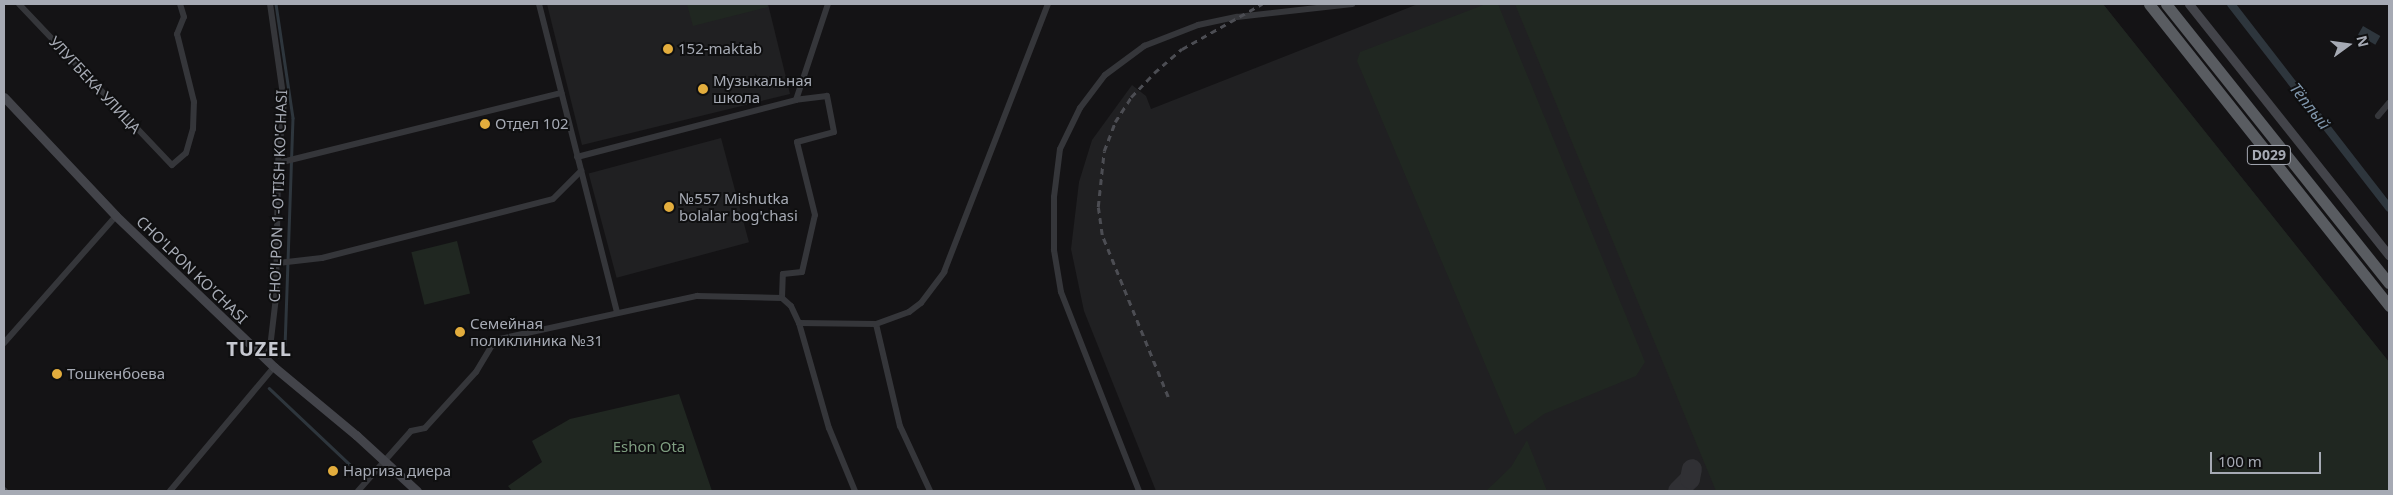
<!DOCTYPE html>
<html>
<head>
<meta charset="utf-8">
<style>
	body { margin:0 }
	#map { position:relative; width:2393px; height:495px; overflow:hidden; background:#141315; font-family:"Noto Sans",sans-serif }
	div>[style] { position:absolute }
	.built>* { inset:0; background:#202022; transform-origin:0 0 }
	.green>* { inset:0; background:#202721; transform-origin:0 0 }
	.water>* { inset:0; background:#2e363d; transform-origin:0 0 }
	.stream>* { height:2.5px; margin:-1.25px; padding:0 1.25px; transform-origin:1.25px; border-radius:1.25px; background:#2e363d }
	.canal>* { height:8px; margin:-4px; padding:0 4px; transform-origin:4px; border-radius:4px; background:#2e363d }
	.taxiway>* { height:20px; margin:-10px; padding:0 10px; transform-origin:10px; border-radius:10px; background:#303034 }
	.minor>* { height:6px; margin:-3px; padding:0 3px; transform-origin:3px; border-radius:3px; background:#35363a }
	.secondary>* { height:9px; margin:-4.5px; padding:0 4.5px; transform-origin:4.5px; border-radius:4.5px; background:#43444a }
	.trunk>* { height:11px; margin:-5.5px; padding:0 5.5px; transform-origin:5.5px; border-radius:5.5px; background:#595c61 }
	.rail>* { height:2.5px; margin-top:-1.25px; transform-origin:0; background:repeating-linear-gradient(90deg,#4c4d53 0 6px,transparent 0 11px) }
	.dots>* { width:14px; height:14px; translate:-50% -50%; box-sizing:border-box; border:2px solid #0f0f10; border-radius:50% }
	span { translate:-50% -50%; white-space:nowrap; text-align:center; line-height:1.15; -webkit-text-stroke:4px #0f0f10; paint-order:stroke }
	.shield-label span { padding:1px 4px; background:#0f0f10; border:1px solid; border-radius:4px; -webkit-text-stroke-width:0 }
	.shield-label { font-size:14px; color:#a6aab4; font-weight:700 }
	.poi-label { font-size:15px; color:#a6aab4 }
	.left { translate:0 -50%; text-align:left }
	.street-label { font-size:15px; color:#a6aab4 }
	.park-label { font-size:15px; color:#7f9e81 }
	.water-label { font-size:16px; color:#8097ad; font-style:italic }
	.district-label { font-size:20px; color:#c7c9d1; font-weight:700; letter-spacing:1px }
	.frame { position:absolute; inset:0; border:5px solid #a6aab4; pointer-events:none }
	.north { position:absolute; left:2323px; top:20px; width:50px; height:50px; -webkit-text-stroke:4px #0f0f10; paint-order:stroke; rotate:76deg; font-size:14px; font-weight:700; line-height:20px; text-align:center; color:#a6aab4 }
	.north::after { content:''; display:block; margin:auto; width:18px; height:22px; background:#a6aab4; clip-path:polygon(50% 0,100% 100%,50% 72%,0 100%) }
	.scale { position:absolute; left:2210px; top:452px; width:111px; height:22px; box-sizing:border-box; border:2px solid #a6aab4; border-top:0; padding-left:6px; font-size:15px; line-height:18px; white-space:nowrap; color:#a6aab4; -webkit-text-stroke:4px #0f0f10; paint-order:stroke }
</style>
</head>
<body>
<div id="map">
	<div class="built">
		<div style="clip-path:polygon(547px 4px,768px 4px,790px 94px,582px 145px)"></div>
		<div style="clip-path:polygon(1418px 4px,2103px 4px,2389px 362px,2389px 491px,1156px 491px,1084px 311px,1071px 249px,1079px 182px,1092px 140px,1132px 85px,1146px 96px,1151px 109px)"></div>
		<div style="left:721px;top:138px;width:108px;height:137px;rotate:75deg"></div>
	</div>
	<div class="green">
		<div style="clip-path:polygon(687px 4px,767px 4px,768px 7px,693px 26px)"></div>
		<div style="clip-path:polygon(1486px 4px,1498px 4px,1645px 362px,1636px 376px,1544px 414px,1515px 435px,1357px 61px,1360px 52px)"></div>
		<div style="clip-path:polygon(1515px 4px,2103px 4px,2389px 362px,2389px 491px,1716px 491px)"></div>
		<div style="left:457px;top:241px;width:54px;height:47px;rotate:76deg"></div>
		<div style="clip-path:polygon(679px 394px,712px 491px,512px 491px,508px 486px,542px 462px,532px 441px,570px 419px)"></div>
		<div style="clip-path:polygon(1527px 440px,1547px 491px,1486px 491px,1511px 467px)"></div>
	</div>
	<div class="water">
		<div style="left:2363px;top:26px;width:20px;height:10px;rotate:30deg"></div>
	</div>
	<div class="stream">
		<div style="left:276px;top:4px;width:115px;rotate:81.5deg"></div>
		<div style="left:293px;top:118px;width:227px;rotate:92deg"></div>
		<div style="left:285px;top:345px;width:13px;rotate:119deg"></div>
		<div style="left:269px;top:388px;width:129px;rotate:43.4deg"></div>
	</div>
	<div class="canal">
		<div style="left:2231px;top:4px;width:258px;rotate:52.2deg"></div>
	</div>
	<div class="taxiway">
		<div style="left:1678px;top:491px;width:17px;rotate:-45deg"></div>
		<div style="left:1690px;top:479px;width:10px;rotate:-79deg"></div>
	</div>
	<div class="minor">
		<div style="left:19px;top:4px;width:222px;rotate:46.5deg"></div>
		<div style="left:172px;top:165px;width:18px;rotate:-41deg"></div>
		<div style="left:186px;top:153px;width:25px;rotate:-74deg"></div>
		<div style="left:193px;top:129px;width:27px;rotate:-88deg"></div>
		<div style="left:194px;top:102px;width:70px;rotate:-104deg"></div>
		<div style="left:177px;top:34px;width:18px;rotate:-68deg"></div>
		<div style="left:184px;top:17px;width:14px;rotate:-107deg"></div>
		<div style="left:539px;top:4px;width:318px;rotate:75.8deg"></div>
		<div style="left:2378px;top:116px;width:17px;rotate:-50deg"></div>
		<div style="left:577px;top:157px;width:226px;rotate:-14.6deg"></div>
		<div style="left:796px;top:100px;width:101px;rotate:-71.6deg"></div>
		<div style="left:278px;top:163px;width:292px;rotate:-13.9deg"></div>
		<div style="left:278px;top:263px;width:44px;rotate:-6.5deg"></div>
		<div style="left:322px;top:258px;width:238px;rotate:-14.3deg"></div>
		<div style="left:553px;top:199px;width:40px;rotate:-45deg"></div>
		<div style="left:782px;top:298px;width:24px;rotate:-88deg"></div>
		<div style="left:783px;top:274px;width:19px;rotate:-6deg"></div>
		<div style="left:802px;top:272px;width:58px;rotate:-77.2deg"></div>
		<div style="left:815px;top:215px;width:75px;rotate:-103.9deg"></div>
		<div style="left:797px;top:142px;width:38px;rotate:-15deg"></div>
		<div style="left:834px;top:132px;width:37px;rotate:-101deg"></div>
		<div style="left:827px;top:96px;width:31px;rotate:173deg"></div>
		<div style="left:799px;top:323px;width:109px;rotate:74.1deg"></div>
		<div style="left:829px;top:428px;width:68px;rotate:67.6deg"></div>
		<div style="left:876px;top:324px;width:105px;rotate:76.8deg"></div>
		<div style="left:900px;top:426px;width:72px;rotate:65.2deg"></div>
		<div style="left:4px;top:343px;width:169px;rotate:-48.6deg"></div>
		<div style="left:265px;top:358px;width:11px;rotate:-63deg"></div>
		<div style="left:270px;top:348px;width:51px;rotate:-83.3deg"></div>
		<div style="left:276px;top:297px;width:134px;rotate:-89.1deg"></div>
		<div style="left:278px;top:163px;width:61px;rotate:-84.4deg"></div>
		<div style="left:284px;top:102px;width:99px;rotate:-98.1deg"></div>
		<div style="left:4px;top:490px;width:1px;rotate:45deg"></div>
		<div style="left:170px;top:491px;width:162px;rotate:-50deg"></div>
		<div style="left:358px;top:491px;width:80px;rotate:-48.5deg"></div>
		<div style="left:411px;top:431px;width:14px;rotate:-12deg"></div>
		<div style="left:425px;top:428px;width:76px;rotate:-47.7deg"></div>
		<div style="left:476px;top:372px;width:37px;rotate:-59deg"></div>
		<div style="left:495px;top:340px;width:207px;rotate:-12.3deg"></div>
		<div style="left:697px;top:296px;width:85px;rotate:1.3deg"></div>
		<div style="left:782px;top:298px;width:12px;rotate:42deg"></div>
		<div style="left:791px;top:306px;width:19px;rotate:65deg"></div>
		<div style="left:799px;top:323px;width:77px;rotate:0.7deg"></div>
		<div style="left:876px;top:324px;width:35px;rotate:-20deg"></div>
		<div style="left:909px;top:312px;width:15px;rotate:-37deg"></div>
		<div style="left:921px;top:303px;width:39px;rotate:-53deg"></div>
		<div style="left:944px;top:272px;width:287px;rotate:-68.8deg"></div>
		<div style="left:1139px;top:491px;width:214px;rotate:-111.4deg"></div>
		<div style="left:1061px;top:292px;width:43px;rotate:-99.5deg"></div>
		<div style="left:1054px;top:250px;width:53px;rotate:-90deg"></div>
		<div style="left:1054px;top:197px;width:48px;rotate:-82.9deg"></div>
		<div style="left:1060px;top:149px;width:46px;rotate:-64deg"></div>
		<div style="left:1080px;top:108px;width:41px;rotate:-52.9deg"></div>
		<div style="left:1105px;top:75px;width:49px;rotate:-36.6deg"></div>
		<div style="left:1144px;top:46px;width:58px;rotate:-21.3deg"></div>
		<div style="left:1198px;top:25px;width:40px;rotate:-12deg"></div>
		<div style="left:1237px;top:17px;width:116px;rotate:-6.4deg"></div>
	</div>
	<div class="secondary">
		<div style="left:2189px;top:4px;width:321px;rotate:51.5deg"></div>
		<div style="left:4px;top:97px;width:163px;rotate:46.7deg"></div>
		<div style="left:116px;top:216px;width:219px;rotate:43.7deg"></div>
		<div style="left:274px;top:367px;width:107px;rotate:39.7deg"></div>
		<div style="left:356px;top:435px;width:83px;rotate:42.6deg"></div>
	</div>
	<div class="trunk">
		<div style="left:2149px;top:4px;width:386px;rotate:51.5deg"></div>
		<div style="left:2166px;top:4px;width:357px;rotate:51.4deg"></div>
	</div>
	<div class="rail">
		<div style="left:1168px;top:397px;width:175px;rotate:-112.2deg"></div>
		<div style="left:1102px;top:235px;width:28px;rotate:-98deg"></div>
		<div style="left:1098px;top:207px;width:56px;rotate:-83.9deg"></div>
		<div style="left:1104px;top:151px;width:31px;rotate:-69deg"></div>
		<div style="left:1115px;top:122px;width:30px;rotate:-57deg"></div>
		<div style="left:1131px;top:97px;width:33px;rotate:-46deg"></div>
		<div style="left:1154px;top:73px;width:37px;rotate:-41deg"></div>
		<div style="left:1182px;top:49px;width:92px;rotate:-29.4deg"></div>
	</div>
	<div class="dots">
		<div style="left:668px;top:49px;background:#e3ad3d"></div>
		<div style="left:703px;top:89px;background:#e3ad3d"></div>
		<div style="left:485px;top:124px;background:#e3ad3d"></div>
		<div style="left:669px;top:207px;background:#e3ad3d"></div>
		<div style="left:460px;top:332px;background:#e3ad3d"></div>
		<div style="left:57px;top:374px;background:#e3ad3d"></div>
		<div style="left:333px;top:471px;background:#e3ad3d"></div>
	</div>
	<div class="shield-label">
		<span style="left:2269px;top:155px">D029</span>
	</div>
	<div class="poi-label">
		<span class="left" style="left:678px;top:49px">152-maktab</span>
		<span class="left" style="left:713px;top:89px">Музыкальная<br>школа</span>
		<span class="left" style="left:495px;top:124px">Отдел 102</span>
		<span class="left" style="left:679px;top:207px">№557 Mishutka<br>bolalar bog'chasi</span>
		<span class="left" style="left:470px;top:332px">Семейная<br>поликлиника №31</span>
		<span class="left" style="left:67px;top:374px">Тошкенбоева</span>
		<span class="left" style="left:343px;top:471px">Наргиза диера</span>
	</div>
	<div class="street-label">
		<span style="left:95px;top:85px;rotate:47deg">УЛУГБЕКА УЛИЦА</span>
		<span style="left:278px;top:196px;rotate:-88deg">CHO'LPON 1-O'TISH KO'CHASI</span>
		<span style="left:192px;top:270px;rotate:44deg">CHO'LPON KO'CHASI</span>
	</div>
	<div class="park-label">
		<span style="left:649px;top:447px">Eshon Ota</span>
	</div>
	<div class="water-label">
		<span style="left:2310px;top:106px;rotate:52deg">Тёплый</span>
	</div>
	<div class="district-label">
		<span style="left:259px;top:348px">TUZEL</span>
	</div>
	<div class="frame"></div>
	<div class="north">N</div>
	<div class="scale">100 m</div>
</div>
</body>
</html>
